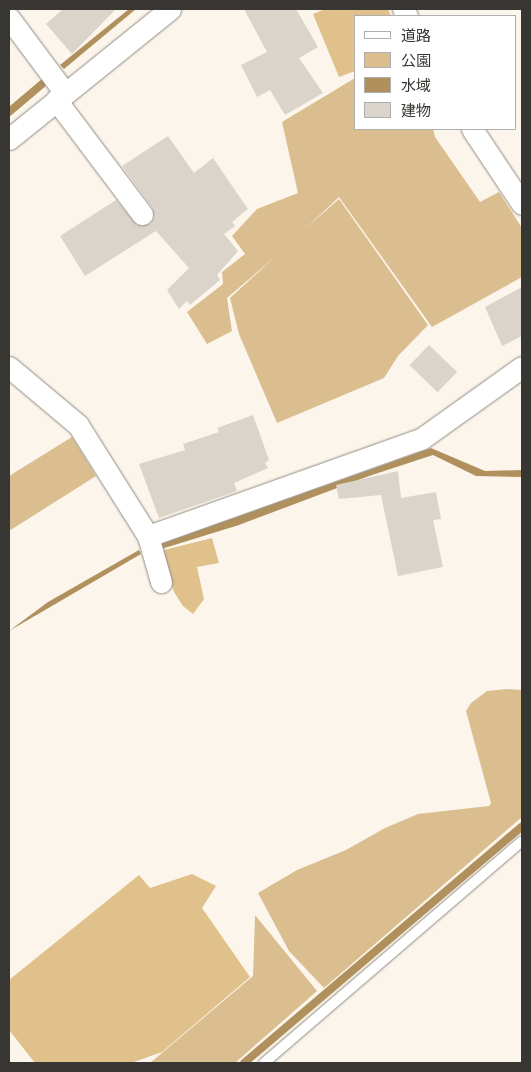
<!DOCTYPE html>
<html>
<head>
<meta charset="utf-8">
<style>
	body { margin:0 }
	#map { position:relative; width:531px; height:1072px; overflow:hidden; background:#fbf5eb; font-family:Montserrat,"Noto Sans JP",sans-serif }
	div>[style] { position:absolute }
	.green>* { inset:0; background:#dbbe8f }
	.forest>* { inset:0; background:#e0c08b }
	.water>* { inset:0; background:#b0915e }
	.stream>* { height:8px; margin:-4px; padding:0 4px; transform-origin:4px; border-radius:4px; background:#b0915e }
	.building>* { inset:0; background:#dad4ca; transform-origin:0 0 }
	.roads { filter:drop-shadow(0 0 1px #918b83) drop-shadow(0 0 1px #918b83) }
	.lane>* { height:10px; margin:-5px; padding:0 5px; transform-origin:5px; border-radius:5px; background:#fff }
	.street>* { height:21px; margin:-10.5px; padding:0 10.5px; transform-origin:10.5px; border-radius:10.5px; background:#fff }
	span { translate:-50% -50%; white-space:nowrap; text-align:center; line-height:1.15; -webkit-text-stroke:4px #fff; paint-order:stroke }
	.frame { position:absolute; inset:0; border:10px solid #383632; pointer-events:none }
	.legend { position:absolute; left:354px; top:15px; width:162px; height:115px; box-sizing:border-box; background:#fff; border:1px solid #afafad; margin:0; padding:6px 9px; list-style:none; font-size:15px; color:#383632 }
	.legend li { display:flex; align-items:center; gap:10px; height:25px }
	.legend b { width:25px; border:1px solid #afafad }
</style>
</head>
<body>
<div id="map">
	<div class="green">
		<div style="clip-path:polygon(355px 78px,355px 129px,433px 129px,435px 137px,480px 202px,499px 192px,522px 228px,522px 277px,432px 327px,339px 197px,305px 229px,339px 199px,428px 325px,398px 356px,384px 378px,277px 423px,239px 334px,230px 298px,276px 256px,227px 298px,232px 331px,207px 344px,187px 312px,223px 284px,222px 272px,245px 254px,232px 236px,257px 209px,298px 193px,282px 122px)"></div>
		<div style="clip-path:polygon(72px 437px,96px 476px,9px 531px,9px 476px)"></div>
		<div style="clip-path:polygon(507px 689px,522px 690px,522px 817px,324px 988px,289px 951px,258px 893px,297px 870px,346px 850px,385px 828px,418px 814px,489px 806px,491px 803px,466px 711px,471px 703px,487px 691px)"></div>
		<div style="clip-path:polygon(255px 915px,317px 991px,235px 1063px,150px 1063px,253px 976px)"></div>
	</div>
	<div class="forest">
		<div style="clip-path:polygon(325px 9px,388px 9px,391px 16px,355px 16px,355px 71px,339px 77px,313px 14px)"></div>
		<div style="clip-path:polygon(212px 538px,219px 563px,197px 567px,204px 599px,193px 614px,183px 606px,174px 592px,160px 551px)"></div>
		<div style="clip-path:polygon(192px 874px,216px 886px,202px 908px,250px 977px,162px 1052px,131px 1063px,35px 1063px,9px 1030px,9px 980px,139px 875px,150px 888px)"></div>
	</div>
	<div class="water">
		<div style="clip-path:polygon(129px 9px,136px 9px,64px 69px,60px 65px)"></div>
		<div style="clip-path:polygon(431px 448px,485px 471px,522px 470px,522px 477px,476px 476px,433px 455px,369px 476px,239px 525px,158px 550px,158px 545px)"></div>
		<div style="clip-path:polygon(139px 550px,141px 554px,9px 631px,48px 602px)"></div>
	</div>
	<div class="stream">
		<div style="left:9px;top:112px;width:43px;rotate:-40.3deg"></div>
		<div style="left:244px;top:1063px;width:365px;rotate:-40.4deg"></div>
	</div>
	<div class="building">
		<div style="clip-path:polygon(63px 9px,116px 9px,72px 54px,46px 24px)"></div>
		<div style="clip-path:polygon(244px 9px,296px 9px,318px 47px,299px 58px,323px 93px,285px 115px,270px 90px,257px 97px,241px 65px,267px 52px)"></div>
		<div style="clip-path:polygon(168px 136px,194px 173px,213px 158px,248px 209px,232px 222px,235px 226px,224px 234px,238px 251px,217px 275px,220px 280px,190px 305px,187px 301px,179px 309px,167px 290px,189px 268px,156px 231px,85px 276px,60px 236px,116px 200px,137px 225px,150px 224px,154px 218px,152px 207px,122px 166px)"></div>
		<div style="clip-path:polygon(522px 287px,522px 336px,502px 346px,485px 307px)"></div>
		<div style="left:429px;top:345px;width:39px;height:28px;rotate:44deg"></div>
		<div style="clip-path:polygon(253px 415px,269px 460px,265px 463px,268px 468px,234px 483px,237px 491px,159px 518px,139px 464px,185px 450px,183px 444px,219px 432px,217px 428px)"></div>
		<div style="clip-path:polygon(398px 471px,401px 498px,436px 492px,441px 519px,433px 520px,443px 567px,398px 576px,381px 495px,339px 499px,336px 485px)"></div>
	</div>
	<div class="roads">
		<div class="lane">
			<div style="left:264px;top:1063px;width:340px;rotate:-40.7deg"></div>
		</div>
		<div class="street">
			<div style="left:403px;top:9px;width:8px;rotate:60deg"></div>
			<div style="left:9px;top:18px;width:94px;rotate:53.3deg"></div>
			<div style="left:56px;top:100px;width:143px;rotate:53deg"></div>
			<div style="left:472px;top:129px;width:90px;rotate:56.3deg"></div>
			<div style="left:9px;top:139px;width:207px;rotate:-38.9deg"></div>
			<div style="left:9px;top:367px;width:90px;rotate:40deg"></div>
			<div style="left:78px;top:425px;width:131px;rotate:57.8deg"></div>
			<div style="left:148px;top:536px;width:48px;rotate:74.2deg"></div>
			<div style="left:148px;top:536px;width:290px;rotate:-19.6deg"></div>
			<div style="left:421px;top:439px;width:124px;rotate:-35.5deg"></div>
		</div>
	</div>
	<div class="frame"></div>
	<ul class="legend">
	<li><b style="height:6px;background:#fff"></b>道路</li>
	<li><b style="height:14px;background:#dbbe8f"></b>公園</li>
	<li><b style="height:14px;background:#b0915e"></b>水域</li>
	<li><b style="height:14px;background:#dad4ca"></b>建物</li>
	</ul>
</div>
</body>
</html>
